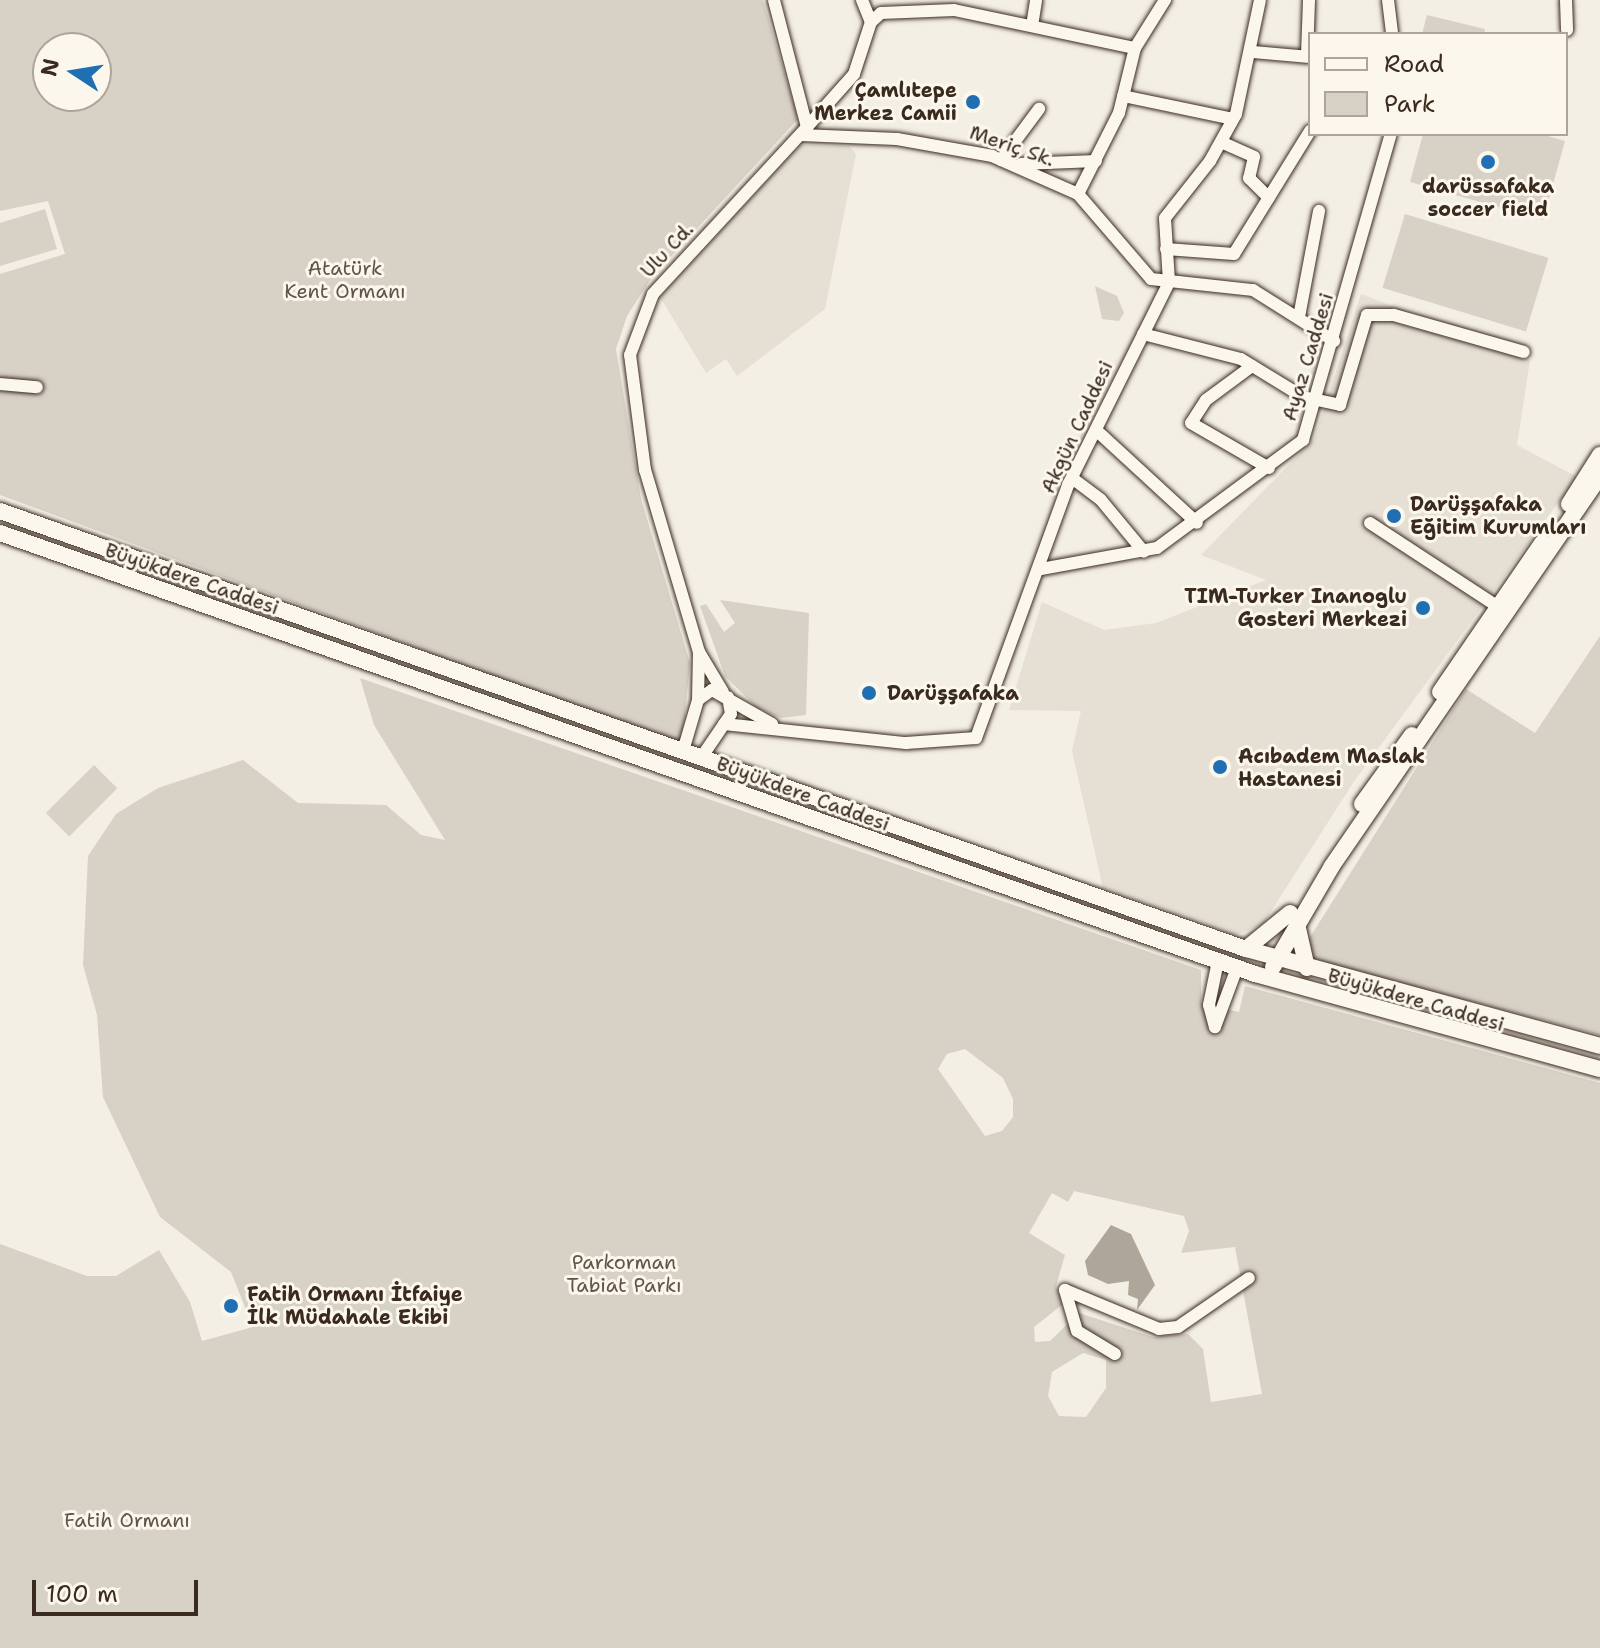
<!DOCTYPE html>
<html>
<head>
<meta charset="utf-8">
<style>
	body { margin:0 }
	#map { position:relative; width:1600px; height:1648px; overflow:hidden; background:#f3efe4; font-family:"Shantell Sans",sans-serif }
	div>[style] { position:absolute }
	.built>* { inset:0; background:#e5dfd4 }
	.green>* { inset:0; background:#d8d1c6; transform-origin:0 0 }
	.water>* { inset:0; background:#afa69a }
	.roads { filter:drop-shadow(0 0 2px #3b2a1e) drop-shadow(0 0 2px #3b2a1e) }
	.minor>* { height:12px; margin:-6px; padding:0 6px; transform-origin:6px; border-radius:6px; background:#fbf7ec }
	.major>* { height:16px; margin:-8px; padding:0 8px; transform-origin:8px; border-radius:8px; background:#fbf7ec }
	.dots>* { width:22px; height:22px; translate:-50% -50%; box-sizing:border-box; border:4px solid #fbf7ec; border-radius:50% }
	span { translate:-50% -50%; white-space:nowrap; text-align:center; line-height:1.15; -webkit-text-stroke:6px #fbf7ec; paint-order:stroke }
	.poi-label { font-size:20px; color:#3b2a1e; font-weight:700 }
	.right { translate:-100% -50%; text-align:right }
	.left { translate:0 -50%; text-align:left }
	.street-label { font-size:20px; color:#3b2a1e }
	.park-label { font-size:20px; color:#625448 }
	.legend { position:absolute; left:1308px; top:32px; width:260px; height:104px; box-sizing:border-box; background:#fbf7ec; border:2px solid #aea59a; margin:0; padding:10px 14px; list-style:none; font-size:24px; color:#3b2a1e }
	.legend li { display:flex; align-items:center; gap:16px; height:40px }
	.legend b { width:40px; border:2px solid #aea59a }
	.north { position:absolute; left:32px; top:32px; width:80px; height:80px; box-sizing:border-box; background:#fbf7ec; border:2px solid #aea59a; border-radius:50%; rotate:282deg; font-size:22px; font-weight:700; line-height:32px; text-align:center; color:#3b2a1e }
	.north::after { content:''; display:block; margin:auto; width:28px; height:36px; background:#1f6fb2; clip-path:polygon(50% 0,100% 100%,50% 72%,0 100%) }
	.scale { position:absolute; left:32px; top:1580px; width:166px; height:36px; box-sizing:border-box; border:4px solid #3b2a1e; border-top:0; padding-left:10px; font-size:24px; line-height:28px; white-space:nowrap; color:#3b2a1e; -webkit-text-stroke:6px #fbf7ec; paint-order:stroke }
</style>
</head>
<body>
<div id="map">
	<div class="built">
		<div style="clip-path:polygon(800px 145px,849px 146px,856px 154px,825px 309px,737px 376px,726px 359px,706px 373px,660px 297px)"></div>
		<div style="clip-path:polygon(1361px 294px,1530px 360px,1517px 445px,1577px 477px,1353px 783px,1263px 924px,1236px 935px,1103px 888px,1072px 751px,1081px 711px,1009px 710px,1042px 602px,1104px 630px,1156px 623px,1266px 580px,1201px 555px,1314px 439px)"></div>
	</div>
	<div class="green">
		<div style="clip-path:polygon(evenodd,0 0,763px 0,798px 119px,652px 277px,627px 316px,616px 349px,641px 499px,690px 663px,682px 745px,0 495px,0 274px,65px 254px,48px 201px,0 211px,0 0,48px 48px,96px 48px,96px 96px,48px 96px,48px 48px)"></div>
		<div style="clip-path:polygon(1427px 15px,1485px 29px,1484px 34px,1422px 34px)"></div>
		<div style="clip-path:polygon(1423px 134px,1541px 134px,1565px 141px,1543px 220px,1410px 182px)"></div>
		<div style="clip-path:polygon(45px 209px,57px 249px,0 266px,0 223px)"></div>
		<div style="left:1405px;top:214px;width:150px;height:77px;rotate:17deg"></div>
		<div style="clip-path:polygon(1095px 286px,1117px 296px,1124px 313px,1119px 321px,1102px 319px)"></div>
		<div style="clip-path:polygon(720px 600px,809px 613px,806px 715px,781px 718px,756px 707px,725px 676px,700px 606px,706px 604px,724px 632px,735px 623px)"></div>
		<div style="clip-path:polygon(1600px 636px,1600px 1035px,1313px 960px,1307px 942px,1466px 689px,1535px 733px)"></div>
		<div style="clip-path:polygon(evenodd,360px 678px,1201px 970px,1201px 1003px,1239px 1012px,1245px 986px,1600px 1083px,1600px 1648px,0 1648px,0 1244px,87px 1276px,116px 1276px,159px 1250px,190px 1302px,202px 1341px,253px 1327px,231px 1272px,160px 1217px,103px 1097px,97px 1015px,83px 965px,88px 856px,116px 814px,158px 788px,243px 760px,298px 803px,386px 805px,421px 835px,445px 840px,374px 725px,360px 678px,965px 1049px,1003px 1078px,1013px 1099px,1013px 1117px,1002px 1131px,985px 1136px,938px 1069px,947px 1054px,965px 1049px,360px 678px,1074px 1191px,1184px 1216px,1189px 1231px,1181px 1253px,1235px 1247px,1262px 1394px,1211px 1402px,1203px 1349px,1188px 1334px,1153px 1337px,1079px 1313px,1050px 1341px,1035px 1342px,1034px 1327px,1063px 1304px,1056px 1286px,1065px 1255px,1029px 1233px,1052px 1193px,1068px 1202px,1074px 1191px,360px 678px,1083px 1353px,1106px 1360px,1106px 1388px,1086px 1417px,1059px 1416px,1048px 1396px,1052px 1372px,1083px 1353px)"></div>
		<div style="left:94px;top:765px;width:33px;height:68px;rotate:45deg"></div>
	</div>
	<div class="water">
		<div style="clip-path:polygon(1111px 1225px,1131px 1234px,1155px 1285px,1137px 1310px,1138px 1299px,1128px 1295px,1129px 1281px,1108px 1284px,1088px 1275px,1085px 1261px)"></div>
	</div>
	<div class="roads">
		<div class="minor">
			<div style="left:862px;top:0;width:24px;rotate:68deg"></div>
			<div style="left:1388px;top:0;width:34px;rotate:83deg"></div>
			<div style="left:1566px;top:0;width:30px;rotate:88deg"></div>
			<div style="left:1032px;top:26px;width:26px;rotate:-81deg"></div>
			<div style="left:1253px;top:52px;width:57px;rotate:5deg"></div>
			<div style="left:1307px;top:55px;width:55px;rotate:-87.9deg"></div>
			<div style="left:1123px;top:96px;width:112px;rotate:11.8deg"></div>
			<div style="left:807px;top:127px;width:71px;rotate:-48.4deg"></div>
			<div style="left:854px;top:74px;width:55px;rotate:-71.9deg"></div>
			<div style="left:871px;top:22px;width:13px;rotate:-42deg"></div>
			<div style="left:881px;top:13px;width:73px;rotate:-2.4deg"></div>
			<div style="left:954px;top:10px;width:185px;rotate:11.9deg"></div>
			<div style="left:1135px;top:48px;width:57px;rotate:-58deg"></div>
			<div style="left:801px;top:135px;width:96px;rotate:2.4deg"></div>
			<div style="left:897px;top:139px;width:97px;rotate:10.1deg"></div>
			<div style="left:992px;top:156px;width:94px;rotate:23.8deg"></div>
			<div style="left:1078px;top:194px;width:112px;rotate:49.3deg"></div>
			<div style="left:1151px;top:279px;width:103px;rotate:6.2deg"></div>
			<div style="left:1253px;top:290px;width:96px;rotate:32.2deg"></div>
			<div style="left:1221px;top:142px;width:36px;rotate:24deg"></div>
			<div style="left:1254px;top:157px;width:22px;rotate:103deg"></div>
			<div style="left:1249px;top:178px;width:28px;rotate:45deg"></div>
			<div style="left:1001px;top:160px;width:64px;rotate:-53.3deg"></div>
			<div style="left:1021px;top:164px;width:75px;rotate:-2.3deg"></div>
			<div style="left:1078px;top:194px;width:91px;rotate:-63.2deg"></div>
			<div style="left:1119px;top:113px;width:67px;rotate:-76.2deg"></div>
			<div style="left:1166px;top:249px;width:68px;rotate:4.2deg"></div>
			<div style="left:1234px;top:254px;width:145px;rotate:-58.3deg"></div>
			<div style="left:1299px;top:317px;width:108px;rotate:-79.3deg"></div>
			<div style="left:1143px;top:334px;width:101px;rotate:14.3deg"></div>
			<div style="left:1241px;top:359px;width:73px;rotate:31.5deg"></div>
			<div style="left:1303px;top:397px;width:38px;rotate:12deg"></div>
			<div style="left:1340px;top:405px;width:94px;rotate:-73.3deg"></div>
			<div style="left:1367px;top:315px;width:27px"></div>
			<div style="left:1394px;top:315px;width:135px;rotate:15.9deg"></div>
			<div style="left:1252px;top:366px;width:57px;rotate:143.5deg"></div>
			<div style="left:1206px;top:400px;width:27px;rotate:123deg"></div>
			<div style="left:1191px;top:423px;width:90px;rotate:30deg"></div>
			<div style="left:0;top:384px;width:37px;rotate:5deg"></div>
			<div style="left:1096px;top:430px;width:137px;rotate:42.6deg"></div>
			<div style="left:1072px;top:478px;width:36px;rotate:37deg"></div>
			<div style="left:1101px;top:500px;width:67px;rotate:50.4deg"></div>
			<div style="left:1370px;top:523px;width:152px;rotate:33.2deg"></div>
			<div style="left:1041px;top:569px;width:118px;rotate:-10.3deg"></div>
			<div style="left:1157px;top:548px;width:182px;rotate:-36.5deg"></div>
			<div style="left:1303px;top:440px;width:318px;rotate:-74deg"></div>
			<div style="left:723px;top:692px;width:47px;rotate:-121deg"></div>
			<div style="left:699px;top:652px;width:190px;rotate:-106.5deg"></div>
			<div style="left:645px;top:470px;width:116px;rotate:-97.4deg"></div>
			<div style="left:630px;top:355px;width:65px;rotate:-69.3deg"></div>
			<div style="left:653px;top:294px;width:227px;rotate:-47.3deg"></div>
			<div style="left:807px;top:127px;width:131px;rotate:-104.6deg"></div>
			<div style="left:698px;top:700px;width:48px;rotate:-88.8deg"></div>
			<div style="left:724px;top:724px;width:183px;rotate:6deg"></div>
			<div style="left:906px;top:743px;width:70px;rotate:-4.1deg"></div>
			<div style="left:976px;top:738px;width:269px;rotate:-70deg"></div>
			<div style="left:1068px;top:485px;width:227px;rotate:-63.5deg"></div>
			<div style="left:1169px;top:282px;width:64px;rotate:-93.6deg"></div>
			<div style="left:1165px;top:218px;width:73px;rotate:-51.7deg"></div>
			<div style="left:1210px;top:161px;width:54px;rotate:-61deg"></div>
			<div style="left:1236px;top:114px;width:116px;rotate:-78.1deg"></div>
			<div style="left:683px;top:751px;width:53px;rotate:-73.6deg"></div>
			<div style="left:698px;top:700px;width:17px;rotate:-36deg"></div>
			<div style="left:712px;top:690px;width:69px;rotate:29.5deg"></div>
			<div style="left:701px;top:758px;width:53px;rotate:-55.7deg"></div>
			<div style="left:731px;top:714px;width:17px;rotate:-100deg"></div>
			<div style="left:1218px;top:961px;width:45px;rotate:101.6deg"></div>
			<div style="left:1209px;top:1005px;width:23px;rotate:75deg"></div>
			<div style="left:1215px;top:1027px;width:63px;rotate:-69.6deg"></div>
			<div style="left:1115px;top:1354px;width:44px;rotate:-148.8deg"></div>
			<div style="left:1077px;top:1331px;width:43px;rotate:-106.3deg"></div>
			<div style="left:1065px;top:1290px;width:102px;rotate:22.5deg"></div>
			<div style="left:1159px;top:1329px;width:19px;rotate:-6deg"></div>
			<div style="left:1178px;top:1327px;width:86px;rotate:-34.6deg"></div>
		</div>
		<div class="major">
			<div style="left:1569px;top:504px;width:58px;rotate:-57.7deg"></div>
			<div style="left:0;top:511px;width:1321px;rotate:19.37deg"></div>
			<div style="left:1246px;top:949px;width:367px;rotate:15.3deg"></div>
			<div style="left:0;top:533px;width:1330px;rotate:19.36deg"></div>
			<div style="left:1255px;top:974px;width:358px;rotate:15.4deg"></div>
			<div style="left:1440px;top:692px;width:181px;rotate:-55.6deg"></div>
			<div style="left:1362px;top:804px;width:85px;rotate:-54.1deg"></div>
			<div style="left:1297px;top:924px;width:45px;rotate:77.2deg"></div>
			<div style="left:1246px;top:949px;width:57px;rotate:-39.3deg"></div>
			<div style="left:1273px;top:967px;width:117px;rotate:-59.7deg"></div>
			<div style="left:1332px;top:866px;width:473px;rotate:-55.5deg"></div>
		</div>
	</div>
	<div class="dots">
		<div style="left:973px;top:102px;background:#1f6fb2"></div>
		<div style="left:1488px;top:162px;background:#1f6fb2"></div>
		<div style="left:1394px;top:516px;background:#1f6fb2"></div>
		<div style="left:1423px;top:608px;background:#1f6fb2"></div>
		<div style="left:869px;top:693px;background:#1f6fb2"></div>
		<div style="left:1220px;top:767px;background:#1f6fb2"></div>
		<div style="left:231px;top:1306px;background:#1f6fb2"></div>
	</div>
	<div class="poi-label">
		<span class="right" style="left:957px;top:102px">Çamlıtepe<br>Merkez Camii</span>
		<span style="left:1488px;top:198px">darüssafaka<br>soccer field</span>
		<span class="left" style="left:1410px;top:516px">Darüşşafaka<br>Eğitim Kurumları</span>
		<span class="right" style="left:1407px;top:608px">TIM-Turker Inanoglu<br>Gosteri Merkezi</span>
		<span class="left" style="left:887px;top:693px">Darüşşafaka</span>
		<span class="left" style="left:1238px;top:768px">Acıbadem Maslak<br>Hastanesi</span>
		<span class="left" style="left:247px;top:1306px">Fatih Ormanı İtfaiye<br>İlk Müdahale Ekibi</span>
	</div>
	<div class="street-label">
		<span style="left:1012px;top:146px;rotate:19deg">Meriç Sk.</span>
		<span style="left:667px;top:250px;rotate:-47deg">Ulu Cd.</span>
		<span style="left:1308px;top:357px;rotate:-73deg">Ayaz Caddesi</span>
		<span style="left:1077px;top:427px;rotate:-65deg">Akgün Caddesi</span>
		<span style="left:192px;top:579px;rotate:19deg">Büyükdere Caddesi</span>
		<span style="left:803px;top:794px;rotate:20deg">Büyükdere Caddesi</span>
		<span style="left:1416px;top:1000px;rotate:16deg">Büyükdere Caddesi</span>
	</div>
	<div class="park-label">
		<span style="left:345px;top:280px">Atatürk<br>Kent Ormanı</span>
		<span style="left:624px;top:1274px">Parkorman<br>Tabiat Parkı</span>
		<span style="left:127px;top:1520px">Fatih Ormanı</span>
	</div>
	<ul class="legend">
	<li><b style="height:10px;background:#fbf7ec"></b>Road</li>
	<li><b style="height:22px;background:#d8d1c6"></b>Park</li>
	</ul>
	<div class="north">N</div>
	<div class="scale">100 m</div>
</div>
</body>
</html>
